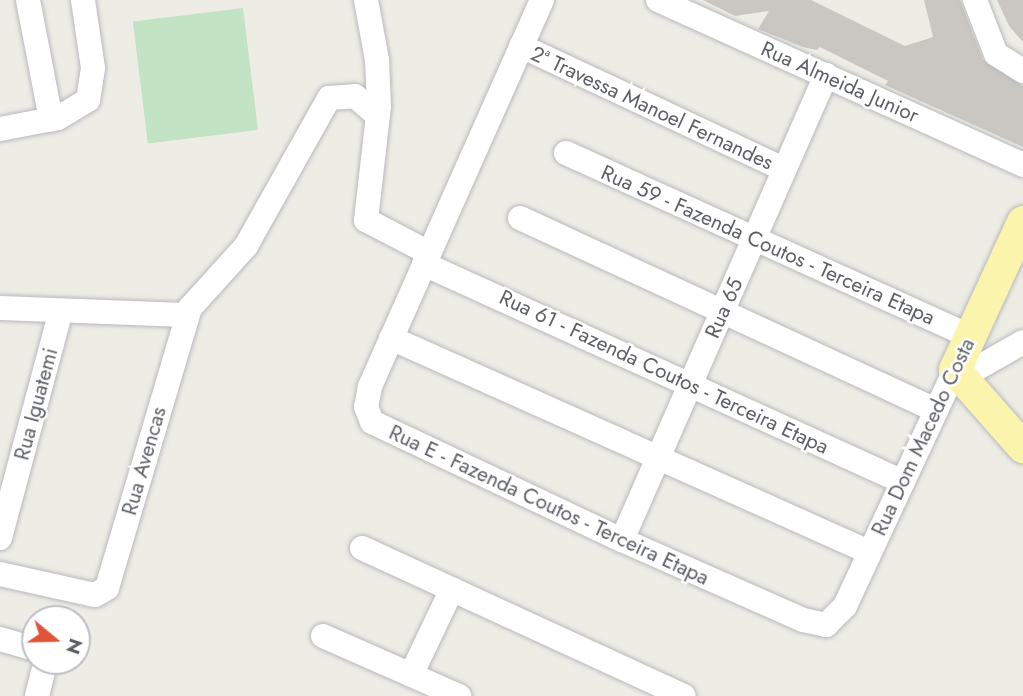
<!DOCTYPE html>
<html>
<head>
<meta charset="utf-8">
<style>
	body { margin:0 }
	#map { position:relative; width:1023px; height:696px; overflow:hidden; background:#eeede5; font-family:Jost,sans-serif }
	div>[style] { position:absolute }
	.green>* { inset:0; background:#c2e4c5; transform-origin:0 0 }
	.building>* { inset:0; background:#cac7c2 }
	.roads { filter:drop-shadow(0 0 2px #b7b9be) drop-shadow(0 0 2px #b7b9be) }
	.minor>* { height:24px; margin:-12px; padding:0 12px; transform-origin:12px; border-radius:12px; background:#fff }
	.major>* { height:32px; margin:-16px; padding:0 16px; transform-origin:16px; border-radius:16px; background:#faf4ad }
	span { translate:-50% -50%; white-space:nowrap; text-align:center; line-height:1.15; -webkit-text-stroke:5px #fff; paint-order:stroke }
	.street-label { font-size:21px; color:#5c5f64 }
	.north { position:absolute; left:21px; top:605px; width:70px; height:70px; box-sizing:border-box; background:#fff; border:2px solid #bebfc1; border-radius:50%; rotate:109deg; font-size:19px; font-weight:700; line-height:28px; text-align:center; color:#5c5f64 }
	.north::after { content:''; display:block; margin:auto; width:24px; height:32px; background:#e05439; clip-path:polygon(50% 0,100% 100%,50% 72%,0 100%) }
</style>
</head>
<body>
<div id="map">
	<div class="green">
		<div style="left:243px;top:8px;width:123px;height:111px;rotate:83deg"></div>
	</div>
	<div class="building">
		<div style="clip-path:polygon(703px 0,811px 0,905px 46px,933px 37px,924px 0,960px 0,983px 60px,1023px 86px,1023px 147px,885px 85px,888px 81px,820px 47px,817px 50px,803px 47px,758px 29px,769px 11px,735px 16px)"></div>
		<div style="clip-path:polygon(997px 0,1023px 0,1023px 42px,1009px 26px)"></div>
	</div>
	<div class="roads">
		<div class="minor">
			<div style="left:28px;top:0;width:122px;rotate:79.1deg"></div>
			<div style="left:366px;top:0;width:61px;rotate:79.6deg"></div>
			<div style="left:377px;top:60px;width:46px;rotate:87.5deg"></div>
			<div style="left:379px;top:106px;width:115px;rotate:96.5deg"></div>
			<div style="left:366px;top:220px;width:71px;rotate:27.6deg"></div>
			<div style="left:542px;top:0;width:424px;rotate:114deg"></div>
			<div style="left:370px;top:387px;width:20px;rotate:101deg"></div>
			<div style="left:366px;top:407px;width:16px;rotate:68deg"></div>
			<div style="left:372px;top:422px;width:276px;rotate:25.3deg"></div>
			<div style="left:622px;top:540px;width:198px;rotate:23.8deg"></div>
			<div style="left:803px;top:620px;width:24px;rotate:12deg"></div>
			<div style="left:826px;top:625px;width:27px;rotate:-45deg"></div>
			<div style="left:845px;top:606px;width:260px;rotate:-65deg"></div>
			<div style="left:658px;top:0;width:401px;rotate:24.3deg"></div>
			<div style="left:975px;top:0;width:58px;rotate:68.7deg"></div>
			<div style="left:996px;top:54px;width:32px;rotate:32deg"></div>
			<div style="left:521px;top:46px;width:290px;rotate:25.1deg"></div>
			<div style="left:0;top:129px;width:59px;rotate:-10.7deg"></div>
			<div style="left:58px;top:118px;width:35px;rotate:-31deg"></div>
			<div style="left:88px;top:100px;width:32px;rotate:-81deg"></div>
			<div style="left:93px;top:68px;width:69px;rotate:-98.4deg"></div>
			<div style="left:566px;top:153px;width:444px;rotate:24.4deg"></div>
			<div style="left:520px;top:218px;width:458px;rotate:24.8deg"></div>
			<div style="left:424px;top:264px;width:526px;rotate:24.47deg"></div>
			<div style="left:0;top:308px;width:186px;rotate:2.2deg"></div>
			<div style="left:391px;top:338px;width:524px;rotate:24.12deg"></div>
			<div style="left:962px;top:377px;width:70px;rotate:-29.8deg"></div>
			<div style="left:0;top:538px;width:235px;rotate:-75deg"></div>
			<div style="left:622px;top:540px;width:508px;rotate:-66.31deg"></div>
			<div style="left:362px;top:548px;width:354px;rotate:24.7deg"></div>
			<div style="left:0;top:574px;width:97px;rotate:12.5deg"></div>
			<div style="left:95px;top:595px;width:14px;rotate:-30deg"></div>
			<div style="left:107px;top:588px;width:292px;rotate:-73.5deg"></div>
			<div style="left:190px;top:308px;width:84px;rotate:-47.9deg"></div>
			<div style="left:246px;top:246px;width:170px;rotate:-60.7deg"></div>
			<div style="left:329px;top:98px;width:26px;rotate:-4deg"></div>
			<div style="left:355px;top:96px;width:30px;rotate:41deg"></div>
			<div style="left:323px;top:636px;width:149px;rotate:23.8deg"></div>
			<div style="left:0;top:639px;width:36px;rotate:16deg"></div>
			<div style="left:411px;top:675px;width:95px;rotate:-64.5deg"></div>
			<div style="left:37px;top:696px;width:36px;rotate:-76deg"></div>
		</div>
		<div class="major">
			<div style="left:1023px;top:222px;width:163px;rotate:114.7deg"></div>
			<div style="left:955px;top:370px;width:103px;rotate:48.6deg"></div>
		</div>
	</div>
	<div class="street-label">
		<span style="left:840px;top:82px;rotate:24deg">Rua Almeida Junior</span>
		<span style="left:652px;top:108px;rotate:25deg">2ª Travessa Manoel Fernandes</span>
		<span style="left:768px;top:245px;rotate:24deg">Rua 59 - Fazenda Coutos - Terceira Etapa</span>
		<span style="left:724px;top:308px;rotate:-66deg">Rua 65</span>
		<span style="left:664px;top:372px;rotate:25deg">Rua 61 - Fazenda Coutos - Terceira Etapa</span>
		<span style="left:36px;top:404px;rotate:-75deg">Rua Iguatemi</span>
		<span style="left:923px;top:437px;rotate:-65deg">Rua Dom Macedo Costa</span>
		<span style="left:144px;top:461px;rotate:-74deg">Rua Avencas</span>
		<span style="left:549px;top:505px;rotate:25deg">Rua E - Fazenda Coutos - Terceira Etapa</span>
	</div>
	<div class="north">N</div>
</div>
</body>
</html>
